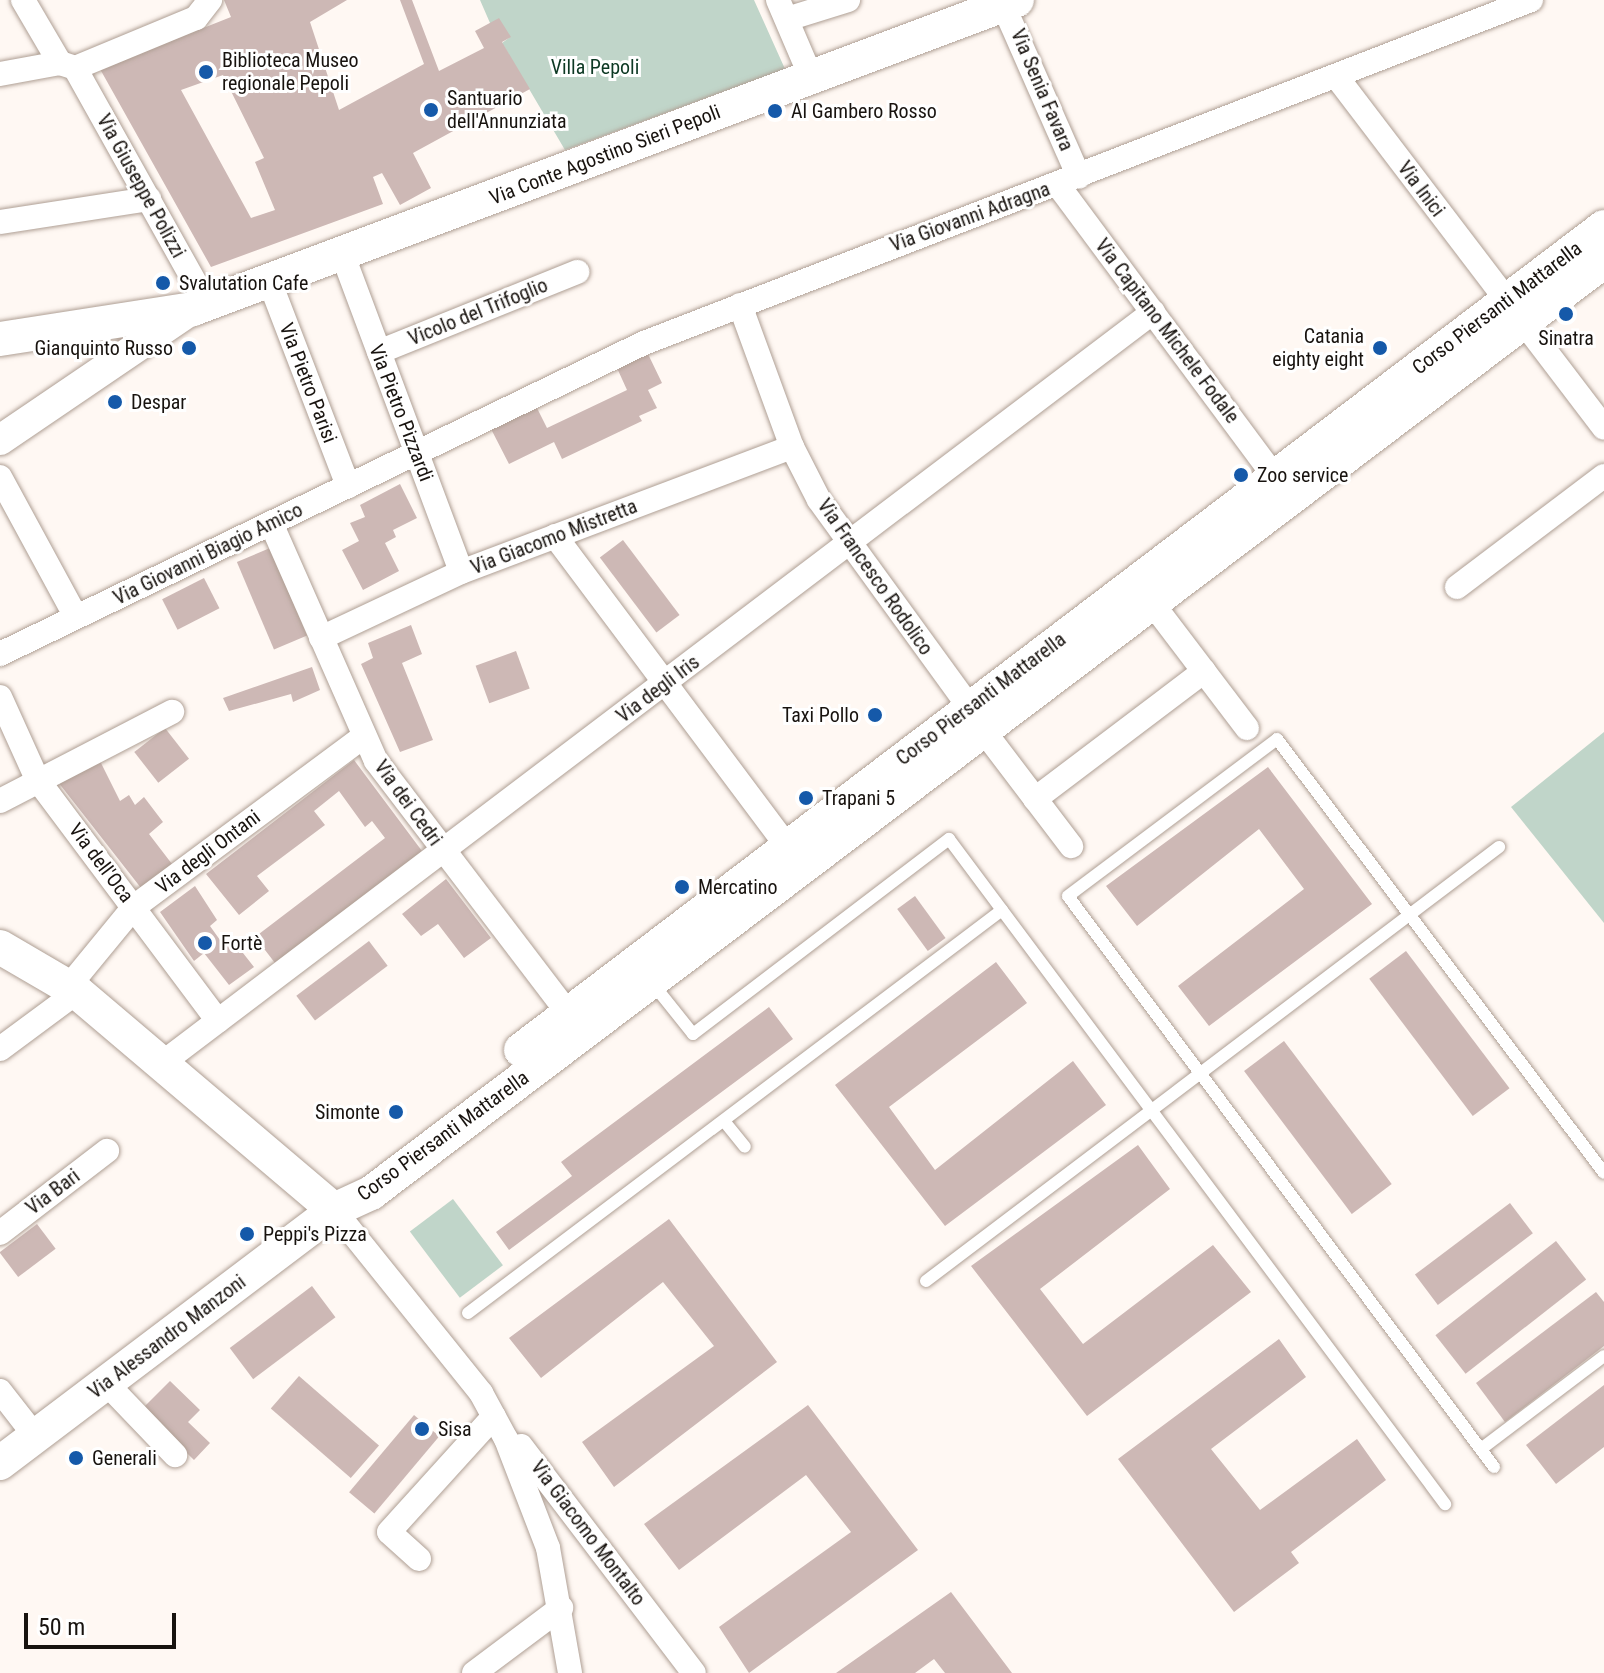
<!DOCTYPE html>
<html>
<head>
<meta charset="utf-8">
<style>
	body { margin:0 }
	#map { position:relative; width:1604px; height:1673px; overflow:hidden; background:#fff8f3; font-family:"Roboto Condensed",sans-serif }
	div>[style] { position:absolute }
	.green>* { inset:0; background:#c0d5c9; transform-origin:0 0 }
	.building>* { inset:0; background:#cdb8b5; transform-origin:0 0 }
	.roads { filter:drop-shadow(0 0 2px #af9f94) drop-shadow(0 0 2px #af9f94) }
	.service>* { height:12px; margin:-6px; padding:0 6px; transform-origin:6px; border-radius:6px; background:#fff }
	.minor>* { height:24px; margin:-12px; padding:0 12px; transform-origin:12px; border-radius:12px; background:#fff }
	.tertiary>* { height:30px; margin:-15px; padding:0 15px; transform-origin:15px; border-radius:15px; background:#fff }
	.secondary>* { height:34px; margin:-17px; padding:0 17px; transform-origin:17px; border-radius:17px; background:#fff }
	.dots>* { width:22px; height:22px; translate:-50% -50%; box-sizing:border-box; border:4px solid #fff; border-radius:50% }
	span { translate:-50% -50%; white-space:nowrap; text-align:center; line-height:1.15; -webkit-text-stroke:6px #fff; paint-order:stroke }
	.poi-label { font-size:20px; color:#18130f }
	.left { translate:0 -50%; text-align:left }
	.right { translate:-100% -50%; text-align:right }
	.park-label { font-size:20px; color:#0d3924 }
	.street-label { font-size:20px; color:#18130f }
	.scale { position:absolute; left:24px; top:1613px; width:152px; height:36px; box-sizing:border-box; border:4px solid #18130f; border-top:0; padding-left:10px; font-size:24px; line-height:28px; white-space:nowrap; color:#18130f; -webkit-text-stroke:6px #fff; paint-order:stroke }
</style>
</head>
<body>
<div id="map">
	<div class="green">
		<div style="clip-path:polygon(480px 0,754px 0,785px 69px,565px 150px,502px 43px,510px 37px,490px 23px)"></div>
		<div style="clip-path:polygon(1604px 732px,1604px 923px,1511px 807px)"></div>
		<div style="left:453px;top:1199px;width:83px;height:54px;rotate:53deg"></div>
	</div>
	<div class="building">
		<div style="clip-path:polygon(evenodd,224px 0,347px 0,310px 22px,339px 110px,424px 64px,400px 0,412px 0,439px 71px,484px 48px,475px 31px,499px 18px,511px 37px,502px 42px,530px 89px,413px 153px,431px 188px,400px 205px,382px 173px,373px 177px,383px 204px,211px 267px,100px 69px,231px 17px,224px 0,223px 75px,264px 158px,255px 162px,275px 210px,251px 218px,181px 90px,223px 75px)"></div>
		<div style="clip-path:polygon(648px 354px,662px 383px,648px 390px,657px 408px,639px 416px,642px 421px,562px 459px,554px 442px,509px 464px,490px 427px,535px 404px,547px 428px,627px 390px,617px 368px)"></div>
		<div style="clip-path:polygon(400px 484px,417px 518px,393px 530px,396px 537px,385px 543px,399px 571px,363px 590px,342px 550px,359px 541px,350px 523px,365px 517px,360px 505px)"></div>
		<div style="left:623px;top:540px;width:94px;height:29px;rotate:53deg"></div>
		<div style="left:270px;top:548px;width:95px;height:36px;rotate:67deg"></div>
		<div style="left:204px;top:578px;width:34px;height:47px;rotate:63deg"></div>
		<div style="clip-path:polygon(411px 625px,422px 654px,402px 663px,433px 740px,400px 752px,361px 664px,373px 658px,368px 643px)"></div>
		<div style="left:516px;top:651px;width:40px;height:43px;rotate:70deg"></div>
		<div style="clip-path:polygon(312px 667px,320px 690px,293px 702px,291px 694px,229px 711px,223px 698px)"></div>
		<div style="left:165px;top:728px;width:39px;height:39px;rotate:52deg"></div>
		<div style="clip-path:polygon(354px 760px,422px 851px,275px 963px,255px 937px,385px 838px,372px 821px,365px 827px,339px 791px,314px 811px,325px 825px,257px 876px,269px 891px,239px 915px,206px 874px)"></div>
		<div style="clip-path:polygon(100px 761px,120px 801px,129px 795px,135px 805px,144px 797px,163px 822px,149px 834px,172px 864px,141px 888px,58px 782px)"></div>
		<div style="clip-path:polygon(1268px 767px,1372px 904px,1209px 1026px,1178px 986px,1304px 889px,1259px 829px,1137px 926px,1106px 886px)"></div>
		<div style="clip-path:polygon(446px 879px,491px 938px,464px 958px,438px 924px,421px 936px,402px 914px)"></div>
		<div style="clip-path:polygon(195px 886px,217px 920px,210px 926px,220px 940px,228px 934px,254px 967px,229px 985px,204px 953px,194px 961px,160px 912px)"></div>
		<div style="left:915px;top:896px;width:52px;height:22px;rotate:54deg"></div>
		<div style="left:369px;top:941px;width:31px;height:91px;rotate:53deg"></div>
		<div style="left:1406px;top:951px;width:172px;height:46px;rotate:53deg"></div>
		<div style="clip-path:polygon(996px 962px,1027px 1003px,889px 1107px,935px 1170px,1073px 1061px,1106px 1105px,945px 1226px,835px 1085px)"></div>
		<div style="clip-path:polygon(769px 1007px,793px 1039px,509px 1250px,496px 1232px,572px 1176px,561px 1162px)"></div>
		<div style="left:1284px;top:1041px;width:179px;height:50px;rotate:53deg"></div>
		<div style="clip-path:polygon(1138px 1145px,1170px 1189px,1040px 1289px,1083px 1344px,1213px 1245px,1251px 1292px,1087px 1416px,971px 1266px)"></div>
		<div style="left:1510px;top:1203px;width:38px;height:119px;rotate:53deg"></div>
		<div style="clip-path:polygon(669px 1219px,777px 1362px,614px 1487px,582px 1442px,714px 1346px,663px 1282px,541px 1378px,509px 1338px)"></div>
		<div style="left:37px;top:1224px;width:31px;height:47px;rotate:53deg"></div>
		<div style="left:1556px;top:1241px;width:49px;height:153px;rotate:52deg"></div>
		<div style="left:312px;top:1286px;width:39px;height:103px;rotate:53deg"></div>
		<div style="clip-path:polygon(1596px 1292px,1604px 1302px,1604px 1346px,1505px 1422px,1476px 1383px)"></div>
		<div style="clip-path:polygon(1279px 1339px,1306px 1377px,1211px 1449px,1260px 1510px,1357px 1439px,1386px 1480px,1291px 1552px,1299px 1563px,1234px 1612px,1118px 1459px)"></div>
		<div style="left:299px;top:1376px;width:106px;height:43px;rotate:41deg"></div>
		<div style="clip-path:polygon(170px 1381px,200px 1410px,188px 1422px,210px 1443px,194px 1460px,142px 1409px)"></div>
		<div style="clip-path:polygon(1604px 1385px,1604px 1447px,1556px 1484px,1526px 1445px)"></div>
		<div style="clip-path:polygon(808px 1405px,918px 1550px,749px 1673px,719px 1627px,851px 1532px,806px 1475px,679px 1570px,644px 1524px)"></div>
		<div style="left:414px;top:1415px;width:33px;height:101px;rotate:40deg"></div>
		<div style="clip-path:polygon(951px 1592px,1012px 1673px,945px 1673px,934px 1659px,915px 1673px,836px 1673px)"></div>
	</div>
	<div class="roads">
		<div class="service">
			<div style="left:653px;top:984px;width:64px;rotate:51.3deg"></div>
			<div style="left:693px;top:1034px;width:322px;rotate:-37.3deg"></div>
			<div style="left:949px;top:839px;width:830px;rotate:53.28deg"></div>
			<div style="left:724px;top:1121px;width:33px;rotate:51deg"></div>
			<div style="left:926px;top:1281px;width:719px;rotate:-37.14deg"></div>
			<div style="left:468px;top:1313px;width:669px;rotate:-37.04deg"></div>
			<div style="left:1481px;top:1449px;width:154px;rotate:-37.1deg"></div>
			<div style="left:1494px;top:1467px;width:712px;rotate:-126.73deg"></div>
			<div style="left:1068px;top:896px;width:261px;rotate:-36.9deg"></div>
			<div style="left:1277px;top:739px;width:543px;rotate:53deg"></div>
		</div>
		<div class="minor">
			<div style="left:23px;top:0;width:73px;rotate:59.6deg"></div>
			<div style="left:778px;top:0;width:84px;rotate:66.8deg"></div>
			<div style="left:1001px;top:0;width:193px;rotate:66.2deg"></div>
			<div style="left:787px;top:19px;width:64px;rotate:-17.3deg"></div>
			<div style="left:75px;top:68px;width:270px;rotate:60.8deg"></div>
			<div style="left:75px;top:68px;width:131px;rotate:-22.5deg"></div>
			<div style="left:196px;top:18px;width:23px;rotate:-52deg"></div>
			<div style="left:0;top:74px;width:61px;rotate:-10.4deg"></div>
			<div style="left:60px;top:63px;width:16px;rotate:18deg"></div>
			<div style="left:1336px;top:76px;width:442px;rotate:52.7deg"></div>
			<div style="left:1058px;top:185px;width:364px;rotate:53.4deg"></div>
			<div style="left:0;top:222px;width:151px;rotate:-8.8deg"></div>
			<div style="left:342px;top:253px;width:340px;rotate:69.5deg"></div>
			<div style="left:269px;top:280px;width:221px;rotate:69deg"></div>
			<div style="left:740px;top:305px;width:151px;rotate:69.9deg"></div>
			<div style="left:792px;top:447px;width:59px;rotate:63deg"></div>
			<div style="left:819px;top:500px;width:257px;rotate:54deg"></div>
			<div style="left:379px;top:352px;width:214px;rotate:-22deg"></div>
			<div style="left:0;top:477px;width:159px;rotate:61.5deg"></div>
			<div style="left:271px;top:523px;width:260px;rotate:66.2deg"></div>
			<div style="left:376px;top:761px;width:318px;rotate:52.7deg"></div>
			<div style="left:555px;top:536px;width:387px;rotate:53.2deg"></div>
			<div style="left:1457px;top:587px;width:184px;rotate:-37.1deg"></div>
			<div style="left:1152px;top:603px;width:157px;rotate:52.8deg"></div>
			<div style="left:321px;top:638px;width:155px;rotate:-25.2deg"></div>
			<div style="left:461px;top:572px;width:354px;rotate:-20.7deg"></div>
			<div style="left:0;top:654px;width:715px;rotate:-25.78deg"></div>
			<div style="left:644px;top:343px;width:951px;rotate:-21.14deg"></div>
			<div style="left:0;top:697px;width:90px;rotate:65.7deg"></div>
			<div style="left:37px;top:779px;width:302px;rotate:53.2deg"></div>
			<div style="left:983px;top:730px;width:146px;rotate:52.8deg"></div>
			<div style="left:1035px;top:799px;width:212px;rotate:-37.1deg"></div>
			<div style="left:0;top:801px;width:194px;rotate:-27.4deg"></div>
			<div style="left:69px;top:986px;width:102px;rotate:-50.6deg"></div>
			<div style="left:134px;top:907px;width:287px;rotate:-36.6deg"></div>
			<div style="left:0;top:1049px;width:96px;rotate:-36.5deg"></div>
			<div style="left:161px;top:1064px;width:1245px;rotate:-37.16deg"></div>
			<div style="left:334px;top:1210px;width:235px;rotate:51.2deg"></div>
			<div style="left:481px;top:1393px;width:52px;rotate:61.5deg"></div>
			<div style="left:506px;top:1439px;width:117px;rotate:68.9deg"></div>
			<div style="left:548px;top:1548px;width:127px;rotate:80deg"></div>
			<div style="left:0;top:1233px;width:135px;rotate:-37.5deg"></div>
			<div style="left:106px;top:1383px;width:100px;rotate:46.2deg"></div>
			<div style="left:0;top:1391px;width:57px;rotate:52.1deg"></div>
			<div style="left:521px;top:1446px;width:285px;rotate:52.7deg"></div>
			<div style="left:419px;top:1559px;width:40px;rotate:-138deg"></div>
			<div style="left:389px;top:1532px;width:156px;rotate:-47.8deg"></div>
			<div style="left:474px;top:1673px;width:109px;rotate:-36.8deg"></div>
		</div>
		<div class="tertiary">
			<div style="left:0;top:440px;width:233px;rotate:-34.2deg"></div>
		</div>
		<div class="secondary">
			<div style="left:0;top:339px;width:195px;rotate:-8.8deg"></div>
			<div style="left:193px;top:309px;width:880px;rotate:-20.56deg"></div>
			<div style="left:0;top:947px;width:89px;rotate:30.3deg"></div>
			<div style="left:77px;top:992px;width:337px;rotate:40.3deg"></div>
			<div style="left:521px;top:1050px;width:1360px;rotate:-37.23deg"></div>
			<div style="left:0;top:1463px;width:419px;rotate:-37.1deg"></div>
			<div style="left:334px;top:1210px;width:41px;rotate:-24.7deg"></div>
			<div style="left:371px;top:1193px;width:1546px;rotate:-37.08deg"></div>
		</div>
	</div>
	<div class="dots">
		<div style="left:206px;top:72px;background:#1559a9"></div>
		<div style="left:431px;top:110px;background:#1559a9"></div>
		<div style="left:775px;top:111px;background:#1559a9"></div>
		<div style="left:163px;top:283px;background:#1559a9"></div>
		<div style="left:1566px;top:314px;background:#1559a9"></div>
		<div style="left:189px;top:348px;background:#1559a9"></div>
		<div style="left:1380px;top:348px;background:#1559a9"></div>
		<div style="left:115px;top:402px;background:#1559a9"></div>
		<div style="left:1241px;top:475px;background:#1559a9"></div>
		<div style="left:875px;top:715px;background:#1559a9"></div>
		<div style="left:806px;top:798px;background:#1559a9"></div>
		<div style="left:682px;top:887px;background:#1559a9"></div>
		<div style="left:205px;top:943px;background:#1559a9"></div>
		<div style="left:396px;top:1112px;background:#1559a9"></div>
		<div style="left:247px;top:1234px;background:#1559a9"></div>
		<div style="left:422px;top:1429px;background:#1559a9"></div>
		<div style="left:76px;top:1458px;background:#1559a9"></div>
	</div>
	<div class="poi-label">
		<span class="left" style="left:222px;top:72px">Biblioteca Museo<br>regionale Pepoli</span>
		<span class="left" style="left:447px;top:110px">Santuario<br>dell'Annunziata</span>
		<span class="left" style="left:791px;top:111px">Al Gambero Rosso</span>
		<span class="left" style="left:179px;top:283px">Svalutation Cafe</span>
		<span class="right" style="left:1364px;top:348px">Catania<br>eighty eight</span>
		<span style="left:1566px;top:338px">Sinatra</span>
		<span class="right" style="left:173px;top:348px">Gianquinto Russo</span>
		<span class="left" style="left:131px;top:402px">Despar</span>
		<span class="left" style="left:1257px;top:475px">Zoo service</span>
		<span class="right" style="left:859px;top:715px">Taxi Pollo</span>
		<span class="left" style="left:822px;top:798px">Trapani 5</span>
		<span class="left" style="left:698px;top:887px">Mercatino</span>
		<span class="left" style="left:221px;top:943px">Fortè</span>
		<span class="right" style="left:380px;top:1112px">Simonte</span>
		<span class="left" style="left:263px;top:1234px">Peppi's Pizza</span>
		<span class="left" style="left:438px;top:1429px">Sisa</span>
		<span class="left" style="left:92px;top:1458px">Generali</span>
	</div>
	<div class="park-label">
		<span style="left:595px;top:67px">Villa Pepoli</span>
	</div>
	<div class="street-label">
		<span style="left:1042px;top:90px;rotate:67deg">Via Senia Favara</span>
		<span style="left:605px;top:155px;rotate:-21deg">Via Conte Agostino Sieri Pepoli</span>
		<span style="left:141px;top:186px;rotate:61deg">Via Giuseppe Polizzi</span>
		<span style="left:1421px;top:189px;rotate:53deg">Via Inici</span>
		<span style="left:970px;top:217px;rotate:-20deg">Via Giovanni Adragna</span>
		<span style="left:1497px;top:308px;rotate:-37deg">Corso Piersanti Mattarella</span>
		<span style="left:478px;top:312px;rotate:-22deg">Vicolo del Trifoglio</span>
		<span style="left:1167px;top:331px;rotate:53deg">Via Capitano Michele Fodale</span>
		<span style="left:308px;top:383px;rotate:69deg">Via Pietro Parisi</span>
		<span style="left:401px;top:413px;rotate:69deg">Via Pietro Pizzardi</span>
		<span style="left:554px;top:537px;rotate:-21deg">Via Giacomo Mistretta</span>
		<span style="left:208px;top:554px;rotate:-26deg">Via Giovanni Biagio Amico</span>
		<span style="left:875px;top:577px;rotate:55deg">Via Francesco Rodolico</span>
		<span style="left:658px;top:689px;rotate:-37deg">Via degli Iris</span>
		<span style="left:981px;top:699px;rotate:-37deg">Corso Piersanti Mattarella</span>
		<span style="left:408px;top:803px;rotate:54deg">Via dei Cedri</span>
		<span style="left:208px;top:852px;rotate:-37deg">Via degli Ontani</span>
		<span style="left:101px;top:863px;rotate:53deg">Via dell'Oca</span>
		<span style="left:443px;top:1136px;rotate:-36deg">Corso Piersanti Mattarella</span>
		<span style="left:53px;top:1192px;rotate:-37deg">Via Bari</span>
		<span style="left:167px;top:1337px;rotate:-37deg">Via Alessandro Manzoni</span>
		<span style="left:588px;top:1533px;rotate:53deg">Via Giacomo Montalto</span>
	</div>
	<div class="scale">50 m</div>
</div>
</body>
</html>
